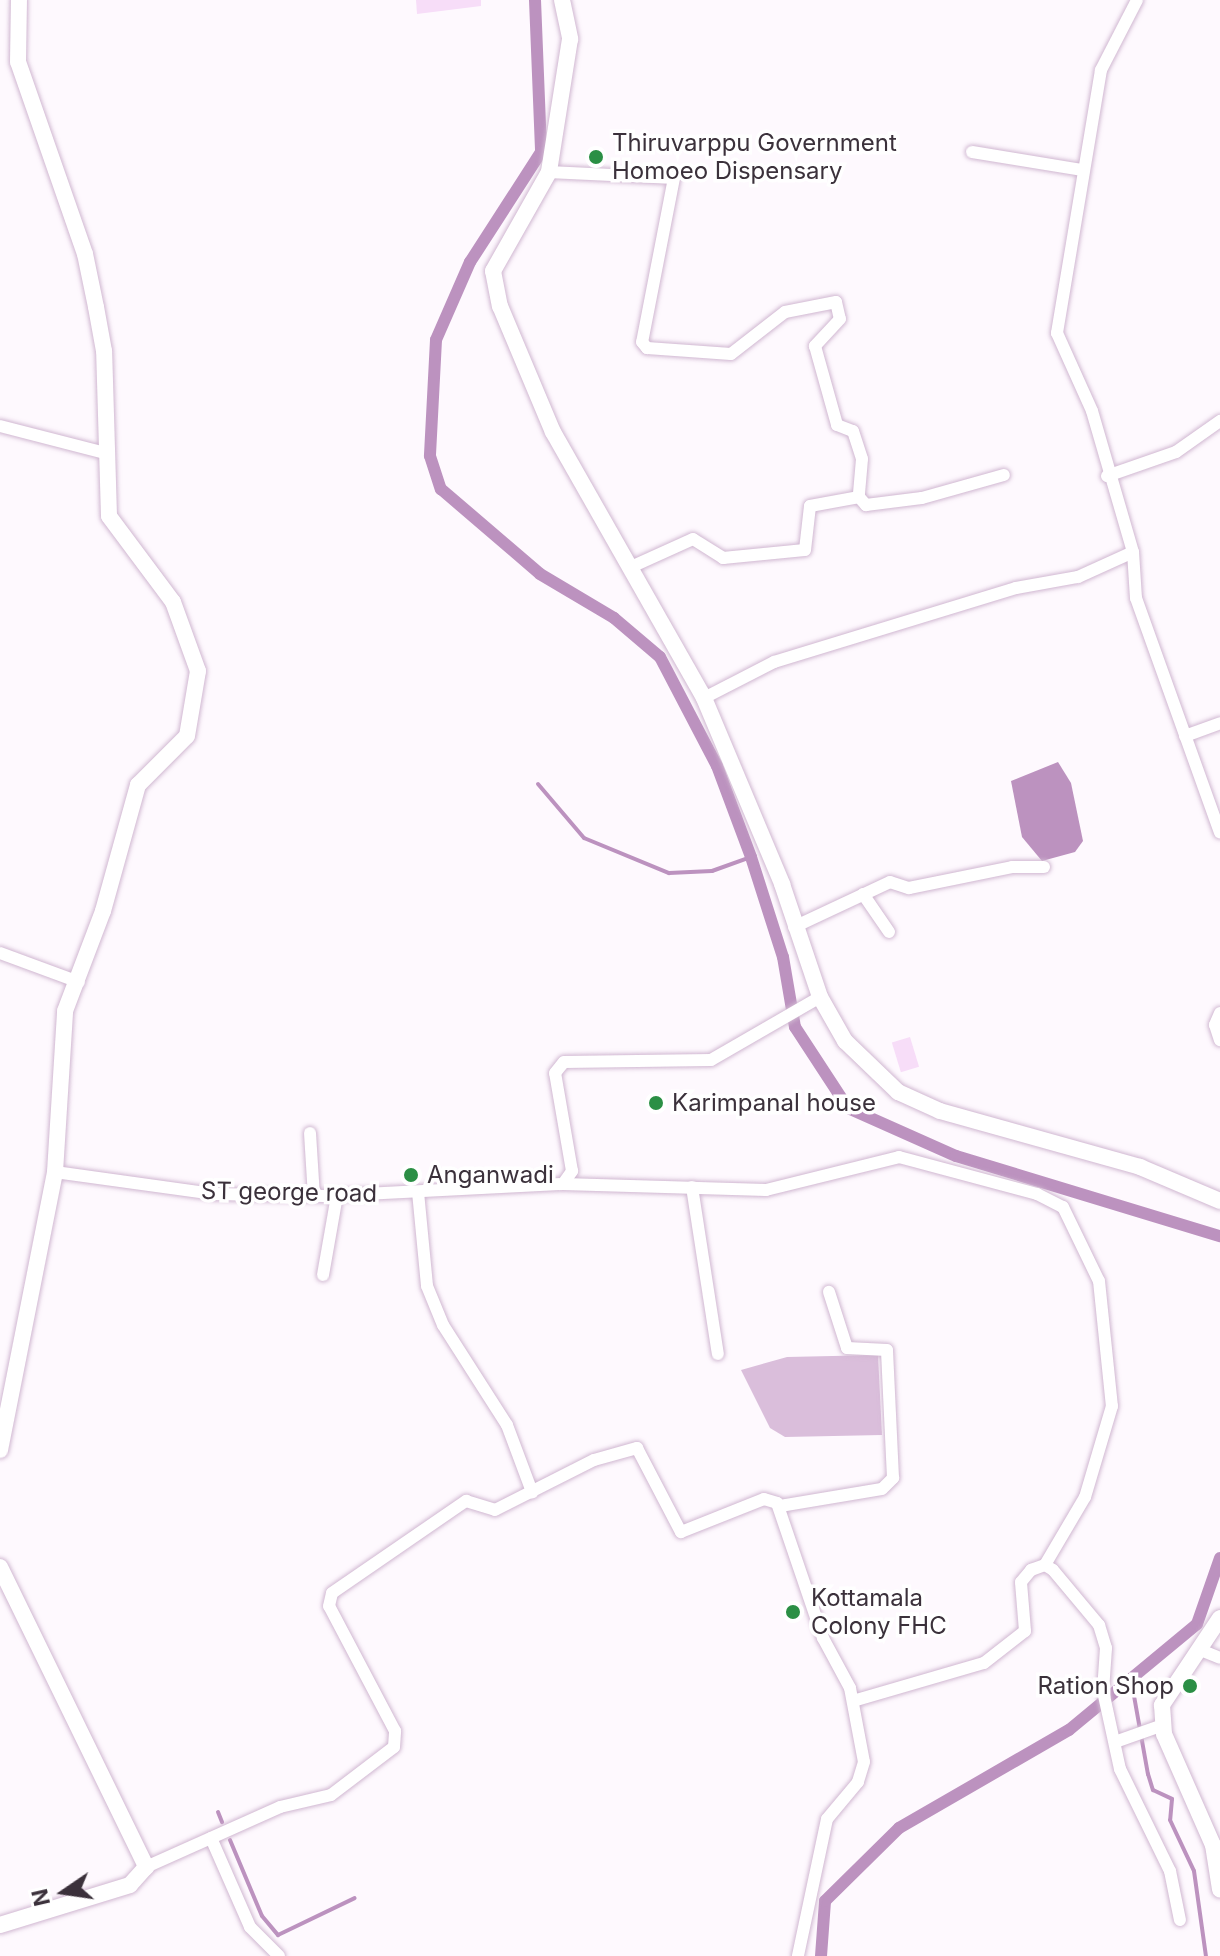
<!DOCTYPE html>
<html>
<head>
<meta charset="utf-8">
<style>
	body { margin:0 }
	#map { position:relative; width:1220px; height:1956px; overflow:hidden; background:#fef9fe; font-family:Inter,sans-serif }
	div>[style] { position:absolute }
	.green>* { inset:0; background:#dabedb }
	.water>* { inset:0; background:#bc92bf }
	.stream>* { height:4px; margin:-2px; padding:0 2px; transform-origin:2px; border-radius:2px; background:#bc92bf }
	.canal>* { height:12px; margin:-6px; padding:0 6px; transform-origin:6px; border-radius:6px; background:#bc92bf }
	.building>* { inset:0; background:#f7ddf8; transform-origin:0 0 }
	.roads { filter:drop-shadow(0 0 2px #d0b7d1) drop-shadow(0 0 2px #d0b7d1) }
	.street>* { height:12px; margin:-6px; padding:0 6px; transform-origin:6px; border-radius:6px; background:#fff }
	.secondary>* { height:16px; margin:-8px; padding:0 8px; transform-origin:8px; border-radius:8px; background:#fff }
	.dots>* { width:22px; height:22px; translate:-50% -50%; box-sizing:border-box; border:4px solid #fff; border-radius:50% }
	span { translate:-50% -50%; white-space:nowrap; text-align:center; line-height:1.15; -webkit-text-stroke:7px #fff; paint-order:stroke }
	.poi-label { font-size:24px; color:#3b313b }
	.left { translate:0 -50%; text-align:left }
	.right { translate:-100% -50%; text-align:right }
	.street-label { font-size:24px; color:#3b313b }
	.north { position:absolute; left:24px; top:1852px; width:80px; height:80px; -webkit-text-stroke:6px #fff; paint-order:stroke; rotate:257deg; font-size:22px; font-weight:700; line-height:32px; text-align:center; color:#3b313b }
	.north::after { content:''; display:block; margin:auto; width:28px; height:36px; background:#3b313b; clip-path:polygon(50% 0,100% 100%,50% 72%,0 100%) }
</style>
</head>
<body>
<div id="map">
	<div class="green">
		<div style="clip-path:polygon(878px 1355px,882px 1435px,785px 1437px,770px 1428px,741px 1370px,787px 1357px)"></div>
	</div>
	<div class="water">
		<div style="clip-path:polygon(1058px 762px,1071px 783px,1083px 841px,1075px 852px,1042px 861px,1022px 837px,1011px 781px)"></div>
	</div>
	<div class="stream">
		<div style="left:538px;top:784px;width:71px;rotate:49.6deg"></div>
		<div style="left:584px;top:838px;width:92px;rotate:22.4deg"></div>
		<div style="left:669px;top:873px;width:43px;rotate:-2.7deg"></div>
		<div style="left:712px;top:871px;width:41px;rotate:-19.7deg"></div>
		<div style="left:1131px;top:1679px;width:97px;rotate:79.9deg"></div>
		<div style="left:1148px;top:1774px;width:17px;rotate:73deg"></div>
		<div style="left:1153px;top:1790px;width:21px;rotate:25deg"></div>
		<div style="left:1172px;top:1799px;width:21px;rotate:95deg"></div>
		<div style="left:1170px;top:1820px;width:56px;rotate:64.8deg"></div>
		<div style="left:1194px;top:1871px;width:86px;rotate:82deg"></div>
		<div style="left:218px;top:1812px;width:11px;rotate:68deg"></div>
		<div style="left:230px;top:1840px;width:82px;rotate:67.2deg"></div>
		<div style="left:262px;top:1916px;width:25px;rotate:50deg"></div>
		<div style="left:278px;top:1935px;width:85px;rotate:-25.7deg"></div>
	</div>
	<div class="canal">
		<div style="left:535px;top:0;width:152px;rotate:87.7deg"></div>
		<div style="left:541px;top:152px;width:131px;rotate:122.8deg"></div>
		<div style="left:470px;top:262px;width:85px;rotate:113.6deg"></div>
		<div style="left:436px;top:340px;width:116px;rotate:93deg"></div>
		<div style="left:430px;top:456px;width:35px;rotate:72deg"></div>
		<div style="left:441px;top:489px;width:130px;rotate:40.6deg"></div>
		<div style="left:540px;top:574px;width:86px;rotate:30.7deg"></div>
		<div style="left:614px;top:618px;width:60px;rotate:40.3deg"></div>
		<div style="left:660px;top:657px;width:123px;rotate:62.4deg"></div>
		<div style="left:717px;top:766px;width:97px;rotate:69.5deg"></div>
		<div style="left:751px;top:857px;width:105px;rotate:72.3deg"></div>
		<div style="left:783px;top:957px;width:71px;rotate:80.3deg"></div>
		<div style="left:795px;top:1027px;width:97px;rotate:56.8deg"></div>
		<div style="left:848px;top:1108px;width:118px;rotate:24deg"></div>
		<div style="left:956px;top:1156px;width:276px;rotate:16.9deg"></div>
		<div style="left:821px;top:1956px;width:55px;rotate:-85.8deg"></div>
		<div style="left:825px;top:1901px;width:104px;rotate:-44.6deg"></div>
		<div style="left:899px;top:1828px;width:196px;rotate:-30deg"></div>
		<div style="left:1069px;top:1730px;width:166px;rotate:-39.6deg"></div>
		<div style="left:1197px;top:1624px;width:70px;rotate:-70.8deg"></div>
	</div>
	<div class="building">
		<div style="clip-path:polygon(416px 0,481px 0,481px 6px,417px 14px)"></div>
		<div style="left:910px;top:1037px;width:31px;height:19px;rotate:73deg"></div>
	</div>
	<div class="roads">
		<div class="street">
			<div style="left:1137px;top:0;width:79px;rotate:117.2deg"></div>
			<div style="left:1101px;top:70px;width:267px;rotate:99.5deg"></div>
			<div style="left:1057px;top:333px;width:85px;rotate:65.8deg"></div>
			<div style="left:1092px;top:411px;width:147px;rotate:73.8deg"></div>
			<div style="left:1133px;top:552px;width:46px;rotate:86.3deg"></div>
			<div style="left:1136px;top:598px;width:249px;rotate:70.3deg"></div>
			<div style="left:972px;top:152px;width:111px;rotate:9.3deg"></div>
			<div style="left:549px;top:172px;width:125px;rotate:2.7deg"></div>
			<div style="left:674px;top:178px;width:167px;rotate:101deg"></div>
			<div style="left:642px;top:342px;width:8px;rotate:50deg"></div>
			<div style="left:647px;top:348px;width:84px;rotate:4.1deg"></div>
			<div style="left:731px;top:354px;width:68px;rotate:-37.9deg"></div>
			<div style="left:785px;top:312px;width:52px;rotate:-11.1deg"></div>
			<div style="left:836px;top:302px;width:17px;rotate:77deg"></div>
			<div style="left:840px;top:319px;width:37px;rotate:133deg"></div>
			<div style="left:815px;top:346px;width:82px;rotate:74.4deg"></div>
			<div style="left:837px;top:425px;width:17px;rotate:21deg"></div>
			<div style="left:853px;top:431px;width:29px;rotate:72deg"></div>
			<div style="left:862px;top:459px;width:38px;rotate:95deg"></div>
			<div style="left:859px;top:497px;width:11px;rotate:49deg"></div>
			<div style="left:866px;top:505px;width:56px;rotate:-7.1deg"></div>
			<div style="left:922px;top:498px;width:85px;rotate:-15.7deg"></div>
			<div style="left:0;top:426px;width:108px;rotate:14.4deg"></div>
			<div style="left:1107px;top:476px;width:73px;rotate:-19.2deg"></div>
			<div style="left:1176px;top:452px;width:54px;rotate:-35.2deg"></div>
			<div style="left:631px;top:567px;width:68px;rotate:-24.3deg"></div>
			<div style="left:693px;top:539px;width:36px;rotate:32deg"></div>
			<div style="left:723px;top:558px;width:82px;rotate:-5.6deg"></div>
			<div style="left:805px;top:550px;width:44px;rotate:-83.5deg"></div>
			<div style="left:810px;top:506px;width:50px;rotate:-10.4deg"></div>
			<div style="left:704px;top:698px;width:79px;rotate:-27.2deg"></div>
			<div style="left:774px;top:662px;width:253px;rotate:-17deg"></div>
			<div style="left:1016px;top:588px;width:63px;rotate:-10.1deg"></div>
			<div style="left:1078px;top:577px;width:60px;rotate:-24.4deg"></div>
			<div style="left:1185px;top:736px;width:37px;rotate:-20deg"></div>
			<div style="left:863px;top:894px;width:46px;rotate:55.6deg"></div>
			<div style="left:794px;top:927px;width:106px;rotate:-25.1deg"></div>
			<div style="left:890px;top:882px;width:20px;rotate:18deg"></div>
			<div style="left:909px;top:888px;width:105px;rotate:-11.5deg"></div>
			<div style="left:1012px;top:867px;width:32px"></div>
			<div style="left:0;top:953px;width:84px;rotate:20.2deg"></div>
			<div style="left:1220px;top:1013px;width:13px;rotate:113deg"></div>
			<div style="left:1215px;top:1025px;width:16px;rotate:72deg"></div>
			<div style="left:310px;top:1133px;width:63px;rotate:86.4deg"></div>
			<div style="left:55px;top:1172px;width:161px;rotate:7.9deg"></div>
			<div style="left:214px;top:1194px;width:111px;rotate:1deg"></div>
			<div style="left:325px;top:1196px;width:238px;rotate:-2.9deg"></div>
			<div style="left:563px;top:1184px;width:16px;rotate:-55deg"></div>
			<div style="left:572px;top:1171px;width:99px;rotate:-99.8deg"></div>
			<div style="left:555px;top:1073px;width:14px;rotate:-51deg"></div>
			<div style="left:564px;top:1062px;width:147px;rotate:-0.8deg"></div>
			<div style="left:711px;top:1060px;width:126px;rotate:-30deg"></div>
			<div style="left:563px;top:1184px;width:203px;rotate:1.7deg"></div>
			<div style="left:766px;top:1190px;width:137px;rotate:-13.9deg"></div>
			<div style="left:899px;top:1157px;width:143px;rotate:15deg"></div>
			<div style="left:1037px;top:1194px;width:29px;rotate:27deg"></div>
			<div style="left:1063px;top:1207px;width:82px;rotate:64.1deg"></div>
			<div style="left:1099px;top:1281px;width:126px;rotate:84.1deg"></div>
			<div style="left:1112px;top:1406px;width:95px;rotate:106.5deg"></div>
			<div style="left:1085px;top:1497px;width:79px;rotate:120.5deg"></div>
			<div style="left:692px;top:1187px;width:169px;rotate:81.2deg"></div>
			<div style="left:418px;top:1192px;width:94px;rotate:84.5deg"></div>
			<div style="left:427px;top:1286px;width:42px;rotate:67.7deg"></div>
			<div style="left:443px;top:1325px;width:119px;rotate:57.4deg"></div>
			<div style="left:507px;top:1425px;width:72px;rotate:69.5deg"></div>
			<div style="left:323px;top:1275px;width:80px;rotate:-80deg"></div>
			<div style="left:780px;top:1506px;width:103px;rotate:-9.5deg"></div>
			<div style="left:882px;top:1489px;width:16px;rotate:-45deg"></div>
			<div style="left:893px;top:1478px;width:128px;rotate:-92.7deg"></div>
			<div style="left:887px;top:1350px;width:40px;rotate:-177.1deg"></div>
			<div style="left:847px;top:1348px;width:59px;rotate:-107.8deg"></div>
			<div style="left:1203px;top:1651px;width:18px;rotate:22deg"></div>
			<div style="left:853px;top:1701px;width:136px;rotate:-16.2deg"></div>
			<div style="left:984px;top:1663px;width:52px;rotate:-38deg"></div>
			<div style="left:1025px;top:1631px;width:49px;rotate:-94.7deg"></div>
			<div style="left:1021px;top:1582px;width:16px;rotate:-50deg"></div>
			<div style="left:1031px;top:1570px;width:15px;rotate:-20deg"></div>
			<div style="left:1045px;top:1565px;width:9px;rotate:32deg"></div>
			<div style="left:1053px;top:1570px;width:72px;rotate:50.1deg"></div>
			<div style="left:1099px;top:1625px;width:24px;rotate:73deg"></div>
			<div style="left:1106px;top:1648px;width:43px;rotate:94deg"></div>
			<div style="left:1103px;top:1691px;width:80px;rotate:77.7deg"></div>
			<div style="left:1120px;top:1769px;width:114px;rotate:63.9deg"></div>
			<div style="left:1170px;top:1871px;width:50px;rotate:78.5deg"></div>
			<div style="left:1115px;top:1742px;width:51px;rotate:-19.5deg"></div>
			<div style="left:211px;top:1838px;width:97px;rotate:66.3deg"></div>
			<div style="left:250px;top:1927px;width:41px;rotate:45deg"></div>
			<div style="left:146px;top:1867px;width:147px;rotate:-24.1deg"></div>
			<div style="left:280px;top:1807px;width:52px;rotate:-13.2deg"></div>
			<div style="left:331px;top:1795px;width:79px;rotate:-37.3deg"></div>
			<div style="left:394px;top:1747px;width:16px;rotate:-86deg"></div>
			<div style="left:395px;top:1731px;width:141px;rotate:-117.8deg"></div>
			<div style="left:329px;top:1606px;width:13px;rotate:-77deg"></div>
			<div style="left:332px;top:1593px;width:163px;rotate:-34.5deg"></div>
			<div style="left:466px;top:1501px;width:30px;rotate:17deg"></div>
			<div style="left:495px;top:1510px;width:111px;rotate:-26.8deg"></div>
			<div style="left:594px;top:1460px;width:45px;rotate:-15.6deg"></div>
			<div style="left:637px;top:1448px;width:95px;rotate:62.4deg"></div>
			<div style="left:681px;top:1532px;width:89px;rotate:-21.7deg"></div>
			<div style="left:764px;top:1499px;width:14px;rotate:17deg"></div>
			<div style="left:777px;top:1503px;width:143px;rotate:71.2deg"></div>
			<div style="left:823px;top:1638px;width:57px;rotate:61.6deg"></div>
			<div style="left:850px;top:1688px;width:75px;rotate:79.3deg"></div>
			<div style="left:864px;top:1762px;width:21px;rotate:107deg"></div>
			<div style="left:858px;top:1782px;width:48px;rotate:130deg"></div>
			<div style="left:827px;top:1819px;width:140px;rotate:102deg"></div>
		</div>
		<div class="secondary">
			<div style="left:562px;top:0;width:40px;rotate:78deg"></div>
			<div style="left:570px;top:39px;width:135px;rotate:99deg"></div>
			<div style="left:549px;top:172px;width:114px;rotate:119.5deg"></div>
			<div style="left:493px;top:271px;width:36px;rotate:79deg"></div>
			<div style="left:500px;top:306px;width:137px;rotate:67.2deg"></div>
			<div style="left:553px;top:432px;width:306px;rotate:60.4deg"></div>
			<div style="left:704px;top:698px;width:202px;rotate:67.2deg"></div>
			<div style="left:782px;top:884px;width:119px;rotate:71.4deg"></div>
			<div style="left:820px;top:997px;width:51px;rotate:60.4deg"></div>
			<div style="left:845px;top:1041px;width:74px;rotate:43.9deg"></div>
			<div style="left:898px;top:1092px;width:46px;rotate:24.3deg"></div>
			<div style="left:940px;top:1111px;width:208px;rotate:15.6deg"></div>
			<div style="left:1140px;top:1167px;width:87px;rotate:23deg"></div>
			<div style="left:0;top:1450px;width:283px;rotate:-78.8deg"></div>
			<div style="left:55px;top:1172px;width:161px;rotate:-86.4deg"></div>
			<div style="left:65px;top:1011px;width:107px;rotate:-69.2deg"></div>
			<div style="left:103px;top:911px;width:131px;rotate:-74.5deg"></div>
			<div style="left:138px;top:785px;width:69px;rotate:-45deg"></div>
			<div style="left:187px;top:736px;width:66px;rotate:-80.4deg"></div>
			<div style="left:198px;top:671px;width:73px;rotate:-109.9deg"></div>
			<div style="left:173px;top:602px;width:107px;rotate:-126.7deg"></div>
			<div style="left:109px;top:516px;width:165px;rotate:-91.7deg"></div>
			<div style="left:104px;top:351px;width:45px;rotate:-100.3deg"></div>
			<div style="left:96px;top:307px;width:54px;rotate:-101.7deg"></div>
			<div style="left:85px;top:254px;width:203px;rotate:-109.2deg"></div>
			<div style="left:18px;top:62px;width:62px;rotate:-89.1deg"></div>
			<div style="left:0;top:1567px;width:334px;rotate:64deg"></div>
			<div style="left:146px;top:1867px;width:24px;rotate:132deg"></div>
			<div style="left:130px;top:1885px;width:136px;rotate:162.9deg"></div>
			<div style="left:1220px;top:1618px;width:105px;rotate:123.7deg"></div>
			<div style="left:1162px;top:1705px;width:29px;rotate:86deg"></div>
			<div style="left:1164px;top:1734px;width:121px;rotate:66.2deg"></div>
			<div style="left:1213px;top:1845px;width:45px;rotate:81deg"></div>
		</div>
	</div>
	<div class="dots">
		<div style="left:596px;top:157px;background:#2b8f45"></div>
		<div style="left:656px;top:1103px;background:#2b8f45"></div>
		<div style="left:411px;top:1175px;background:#2b8f45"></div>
		<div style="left:793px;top:1612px;background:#2b8f45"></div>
		<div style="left:1190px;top:1686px;background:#2b8f45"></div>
	</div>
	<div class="poi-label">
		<span class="left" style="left:612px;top:157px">Thiruvarppu Government<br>Homoeo Dispensary</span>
		<span class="left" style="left:672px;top:1103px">Karimpanal house</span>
		<span class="left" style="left:427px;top:1175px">Anganwadi</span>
		<span class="left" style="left:811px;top:1612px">Kottamala<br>Colony FHC</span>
		<span class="right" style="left:1174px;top:1686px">Ration Shop</span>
	</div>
	<div class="street-label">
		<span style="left:289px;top:1192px;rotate:1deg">ST george road</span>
	</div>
	<div class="north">N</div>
</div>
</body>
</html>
